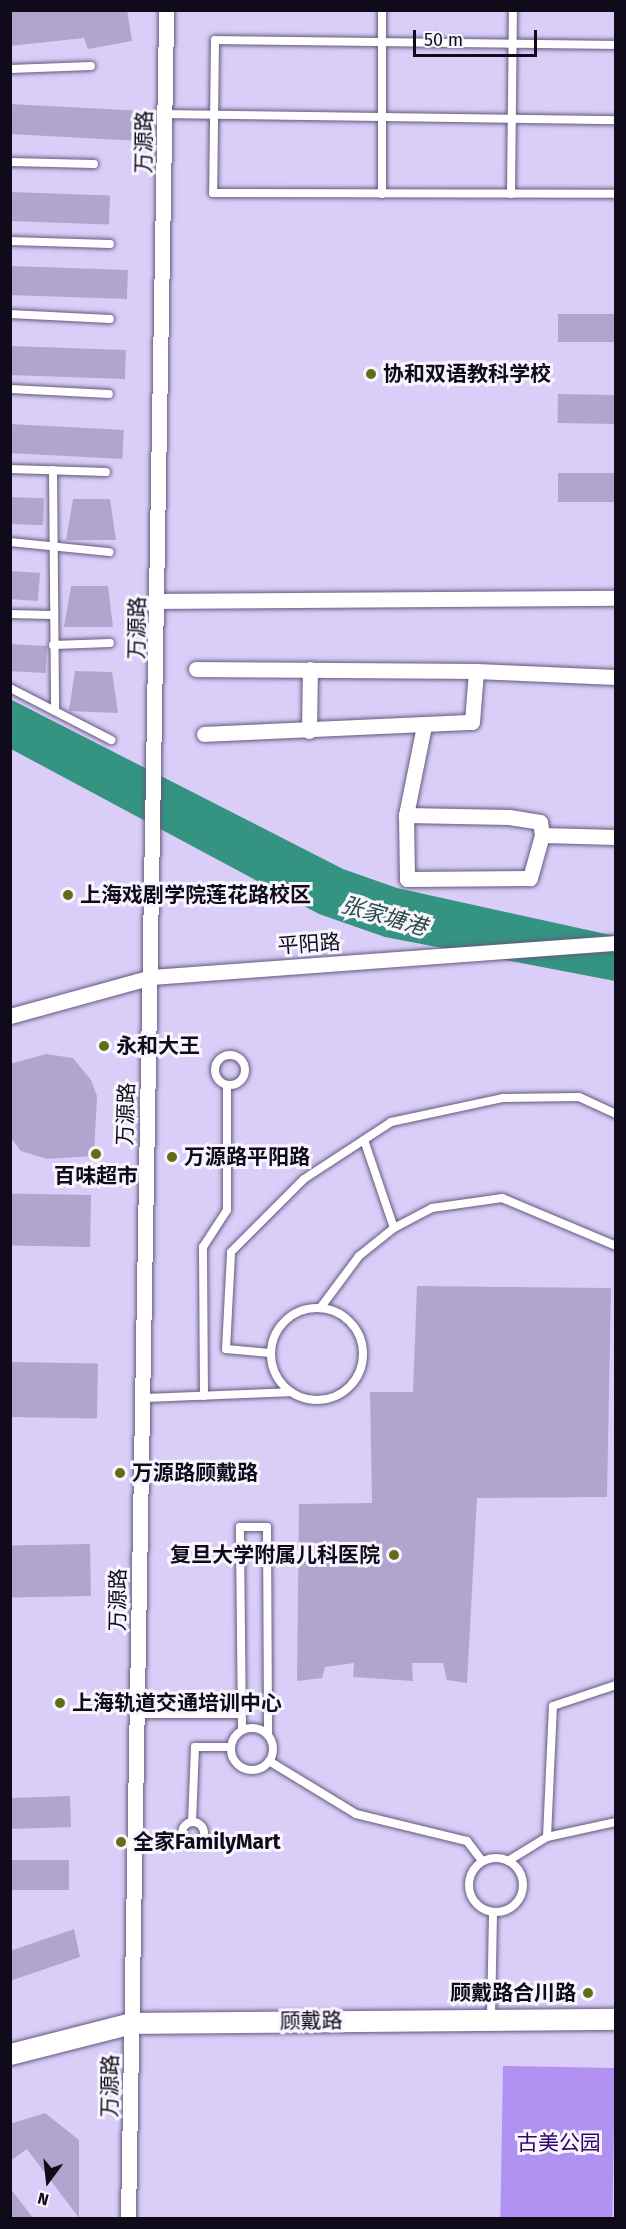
<!DOCTYPE html>
<html>
<head>
<meta charset="utf-8">
<style>
	body { margin:0 }
	#map { position:relative; width:626px; height:2229px; overflow:hidden; background:#dacef9; font-family:"Fira Sans","Noto Sans SC",sans-serif }
	div>[style] { position:absolute }
	.green>* { inset:0; background:#b191f1; transform-origin:0 0 }
	.water>* { inset:0; background:#349381 }
	.building>* { inset:0; background:#b1a5cf; transform-origin:0 0 }
	.roads { filter:drop-shadow(0 0 2px #64597e) drop-shadow(0 0 2px #64597e) }
	.service>* { height:8px; margin:-4px; padding:0 4px; transform-origin:4px; border-radius:4px; background:#fff }
	.service>.ring { margin:-4px; padding:0; box-sizing:content-box; background:none; border:8px solid #fff; border-radius:50% }
	.minor>* { height:15px; margin:-7.5px; padding:0 7.5px; transform-origin:7.5px; border-radius:7.5px; background:#fff }
	.secondary>* { height:21px; margin:-10.5px; padding:0 10.5px; transform-origin:10.5px; border-radius:10.5px; background:#fff }
	.dots>* { width:16px; height:16px; translate:-50% -50%; box-sizing:border-box; border:3px solid #f7f5fe; border-radius:50% }
	span { translate:-50% -50%; white-space:nowrap; text-align:center; line-height:1.15; -webkit-text-stroke:6px #f7f5fe; paint-order:stroke }
	.street-label { font-size:21px; color:#100b1a }
	.poi-label { font-size:21px; color:#100b1a; font-weight:700 }
	.left { translate:0 -50%; text-align:left }
	.right { translate:-100% -50%; text-align:right }
	.park-label { font-size:21px; color:#360467 }
	.water-label { font-size:22px; color:#2d4b44; font-style:italic }
	.frame { position:absolute; inset:0; border:12px solid #100b1a; pointer-events:none }
	.north { position:absolute; left:18px; top:2151px; width:60px; height:60px; -webkit-text-stroke:4px #f7f5fe; paint-order:stroke; rotate:195deg; font-size:16px; font-weight:700; line-height:24px; text-align:center; color:#100b1a }
	.north::after { content:''; display:block; margin:auto; width:21px; height:27px; background:#100b1a; clip-path:polygon(50% 0,100% 100%,50% 72%,0 100%) }
	.scale { position:absolute; left:413px; top:30px; width:124px; height:27px; box-sizing:border-box; border:3px solid #100b1a; border-top:0; padding-left:8px; font-size:18px; line-height:21px; white-space:nowrap; color:#100b1a; -webkit-text-stroke:4px #f7f5fe; paint-order:stroke }
</style>
</head>
<body>
<div id="map">
	<div class="green">
		<div style="left:503px;top:2066px;width:112px;height:152px;rotate:1deg"></div>
	</div>
	<div class="water">
		<div style="clip-path:polygon(10px 699px,343px 869px,397px 888px,615px 936px,615px 981px,385px 937px,319px 914px,11px 749px)"></div>
	</div>
	<div class="building">
		<div style="clip-path:polygon(127px 10px,132px 41px,88px 49px,84px 38px,10px 46px,10px 12px)"></div>
		<div style="left:10px;top:104px;width:124px;height:30px;rotate:3deg"></div>
		<div style="left:10px;top:192px;width:100px;height:29px;rotate:2deg"></div>
		<div style="left:10px;top:266px;width:118px;height:29px;rotate:2deg"></div>
		<div style="left:558px;top:314px;width:57px;height:28px"></div>
		<div style="left:10px;top:346px;width:116px;height:29px;rotate:2deg"></div>
		<div style="left:558px;top:394px;width:57px;height:29px;rotate:1deg"></div>
		<div style="left:10px;top:424px;width:114px;height:29px;rotate:3deg"></div>
		<div style="left:558px;top:473px;width:57px;height:29px"></div>
		<div style="left:10px;top:497px;width:34px;height:27px;rotate:2deg"></div>
		<div style="clip-path:polygon(73px 499px,110px 499px,116px 540px,66px 540px)"></div>
		<div style="left:10px;top:571px;width:30px;height:28px;rotate:4deg"></div>
		<div style="clip-path:polygon(71px 586px,108px 586px,113px 627px,64px 627px)"></div>
		<div style="left:10px;top:644px;width:37px;height:27px;rotate:3deg"></div>
		<div style="clip-path:polygon(75px 671px,112px 672px,118px 713px,69px 711px)"></div>
		<div style="clip-path:polygon(46px 1054px,73px 1058px,91px 1080px,97px 1096px,94px 1156px,47px 1159px,21px 1151px,10px 1137px,10px 1064px)"></div>
		<div style="left:91px;top:1195px;width:52px;height:81px;rotate:91deg"></div>
		<div style="clip-path:polygon(417px 1286px,611px 1288px,607px 1497px,477px 1498px,467px 1683px,447px 1680px,443px 1663px,412px 1663px,413px 1681px,353px 1677px,354px 1663px,325px 1667px,322px 1678px,297px 1681px,299px 1504px,372px 1503px,370px 1392px,413px 1392px)"></div>
		<div style="left:10px;top:1362px;width:88px;height:55px;rotate:1deg"></div>
		<div style="left:90px;top:1544px;width:52px;height:80px;rotate:89deg"></div>
		<div style="left:70px;top:1796px;width:31px;height:60px;rotate:88deg"></div>
		<div style="left:69px;top:1860px;width:30px;height:59px;rotate:90deg"></div>
		<div style="clip-path:polygon(74px 1929px,80px 1957px,10px 1981px,10px 1951px)"></div>
		<div style="clip-path:polygon(45px 2113px,79px 2140px,79px 2218px,27px 2149px,10px 2161px,10px 2124px)"></div>
		<div style="clip-path:polygon(10px 2188px,33px 2218px,10px 2218px)"></div>
	</div>
	<div class="roads">
		<div class="service">
			<div style="left:382px;top:10px;width:184px;rotate:90deg"></div>
			<div style="left:616px;top:45px;width:401px;rotate:-179.3deg"></div>
			<div style="left:215px;top:40px;width:153px;rotate:90.7deg"></div>
			<div style="left:213px;top:193px;width:403px;rotate:0.1deg"></div>
			<div style="left:10px;top:69px;width:81px;rotate:-2.1deg"></div>
			<div style="left:165px;top:114px;width:451px;rotate:0.8deg"></div>
			<div style="left:10px;top:162px;width:84px;rotate:1.4deg"></div>
			<div style="left:511px;top:194px;width:184px;rotate:-89.4deg"></div>
			<div style="left:10px;top:241px;width:100px;rotate:1.7deg"></div>
			<div style="left:10px;top:314px;width:100px;rotate:2.9deg"></div>
			<div style="left:10px;top:389px;width:99px;rotate:2.9deg"></div>
			<div style="left:10px;top:469px;width:96px;rotate:1.8deg"></div>
			<div style="left:53px;top:470px;width:241px;rotate:89.5deg"></div>
			<div style="left:10px;top:542px;width:100px;rotate:5.8deg"></div>
			<div style="left:10px;top:614px;width:41px;rotate:1.4deg"></div>
			<div style="left:53px;top:645px;width:57px;rotate:-2deg"></div>
			<div style="left:10px;top:688px;width:114px;rotate:27.2deg"></div>
			<div class="ring" style="left:215px;top:1055px;width:22px;height:22px"></div>
			<div style="left:364px;top:1140px;width:93px;rotate:71.2deg"></div>
			<div style="left:321px;top:1307px;width:64px;rotate:-53.3deg"></div>
			<div style="left:359px;top:1256px;width:45px;rotate:-38.7deg"></div>
			<div style="left:394px;top:1228px;width:43px;rotate:-27.8deg"></div>
			<div style="left:432px;top:1208px;width:71px;rotate:-8.1deg"></div>
			<div style="left:502px;top:1198px;width:124px;rotate:22.8deg"></div>
			<div class="ring" style="left:271px;top:1308px;width:84px;height:84px"></div>
			<div style="left:270px;top:1353px;width:44px;rotate:-174.8deg"></div>
			<div style="left:226px;top:1349px;width:97px;rotate:-87deg"></div>
			<div style="left:231px;top:1252px;width:103px;rotate:-45deg"></div>
			<div style="left:304px;top:1179px;width:104px;rotate:-33.2deg"></div>
			<div style="left:391px;top:1122px;width:115px;rotate:-12.1deg"></div>
			<div style="left:503px;top:1098px;width:76px;rotate:-0.8deg"></div>
			<div style="left:579px;top:1097px;width:41px;rotate:24.7deg"></div>
			<div style="left:204px;top:1396px;width:149px;rotate:-90.4deg"></div>
			<div style="left:203px;top:1247px;width:44px;rotate:-57deg"></div>
			<div style="left:227px;top:1210px;width:125px;rotate:-90deg"></div>
			<div style="left:143px;top:1398px;width:148px;rotate:-2.3deg"></div>
			<div style="left:137px;top:1714px;width:104px"></div>
			<div class="ring" style="left:231px;top:1728px;width:34px;height:34px"></div>
			<div style="left:242px;top:1730px;width:203px;rotate:-90.6deg"></div>
			<div style="left:240px;top:1527px;width:27px"></div>
			<div style="left:267px;top:1527px;width:208px;rotate:89.7deg"></div>
			<div style="left:269px;top:1761px;width:102px;rotate:31.3deg"></div>
			<div style="left:356px;top:1814px;width:114px;rotate:13.7deg"></div>
			<div style="left:467px;top:1841px;width:25px;rotate:53deg"></div>
			<div style="left:192px;top:1822px;width:75px;rotate:-87.7deg"></div>
			<div style="left:195px;top:1747px;width:35px"></div>
			<div class="ring" style="left:182px;top:1822px;width:14px;height:14px"></div>
			<div style="left:547px;top:1837px;width:71px;rotate:-12.3deg"></div>
			<div class="ring" style="left:469px;top:1858px;width:46px;height:46px"></div>
			<div style="left:508px;top:1861px;width:46px;rotate:-31.6deg"></div>
			<div style="left:547px;top:1837px;width:131px;rotate:-87.4deg"></div>
			<div style="left:553px;top:1706px;width:66px;rotate:-18.4deg"></div>
			<div style="left:491px;top:2018px;width:106px;rotate:-88.9deg"></div>
		</div>
		<div class="minor">
			<div style="left:158px;top:601px;width:458px;rotate:-0.4deg"></div>
			<div style="left:196px;top:669px;width:280px;rotate:0.4deg"></div>
			<div style="left:309px;top:731px;width:62px;rotate:-89.1deg"></div>
			<div style="left:204px;top:734px;width:268px;rotate:-2.6deg"></div>
			<div style="left:472px;top:722px;width:51px;rotate:-85.5deg"></div>
			<div style="left:476px;top:671px;width:140px;rotate:2.5deg"></div>
			<div style="left:406px;top:815px;width:103px;rotate:1.1deg"></div>
			<div style="left:509px;top:817px;width:31px;rotate:9deg"></div>
			<div style="left:540px;top:822px;width:13px;rotate:81deg"></div>
			<div style="left:542px;top:835px;width:45px;rotate:105.6deg"></div>
			<div style="left:530px;top:878px;width:123px;rotate:179.5deg"></div>
			<div style="left:407px;top:879px;width:64px;rotate:-90.9deg"></div>
			<div style="left:406px;top:815px;width:91px;rotate:-78.6deg"></div>
			<div style="left:542px;top:835px;width:74px;rotate:1.5deg"></div>
			<div style="left:10px;top:1016px;width:147px;rotate:-15.4deg"></div>
			<div style="left:152px;top:977px;width:465px;rotate:-4.2deg"></div>
			<div style="left:128px;top:2218px;width:2208px;rotate:-89.01deg"></div>
		</div>
		<div class="secondary">
			<div style="left:10px;top:2054px;width:126px;rotate:-14.3deg"></div>
			<div style="left:132px;top:2023px;width:484px;rotate:-0.5deg"></div>
		</div>
	</div>
	<div class="dots">
		<div style="left:371px;top:374px;background:#616e18"></div>
		<div style="left:68px;top:895px;background:#616e18"></div>
		<div style="left:104px;top:1046px;background:#616e18"></div>
		<div style="left:96px;top:1154px;background:#616e18"></div>
		<div style="left:172px;top:1157px;background:#616e18"></div>
		<div style="left:120px;top:1473px;background:#616e18"></div>
		<div style="left:394px;top:1555px;background:#616e18"></div>
		<div style="left:60px;top:1703px;background:#616e18"></div>
		<div style="left:121px;top:1842px;background:#616e18"></div>
		<div style="left:588px;top:1993px;background:#616e18"></div>
	</div>
	<div class="street-label">
		<span style="left:144px;top:142px;rotate:-89deg">万源路</span>
		<span style="left:137px;top:628px;rotate:-89deg">万源路</span>
		<span style="left:309px;top:944px;rotate:-4deg">平阳路</span>
		<span style="left:126px;top:1114px;rotate:-88deg">万源路</span>
		<span style="left:118px;top:1600px;rotate:-89deg">万源路</span>
		<span style="left:311px;top:2021px;rotate:-1deg">顾戴路</span>
		<span style="left:110px;top:2086px;rotate:-89deg">万源路</span>
	</div>
	<div class="poi-label">
		<span class="left" style="left:383px;top:374px">协和双语教科学校</span>
		<span class="left" style="left:80px;top:895px">上海戏剧学院莲花路校区</span>
		<span class="left" style="left:116px;top:1046px">永和大王</span>
		<span class="left" style="left:184px;top:1157px">万源路平阳路</span>
		<span style="left:96px;top:1176px">百味超市</span>
		<span class="left" style="left:132px;top:1473px">万源路顾戴路</span>
		<span class="right" style="left:380px;top:1555px">复旦大学附属儿科医院</span>
		<span class="left" style="left:72px;top:1703px">上海轨道交通培训中心</span>
		<span class="left" style="left:133px;top:1842px">全家FamilyMart</span>
		<span class="right" style="left:576px;top:1993px">顾戴路合川路</span>
	</div>
	<div class="park-label">
		<span style="left:559px;top:2143px">古美公园</span>
	</div>
	<div class="water-label">
		<span style="left:384px;top:916px;rotate:16deg">张家塘港</span>
	</div>
	<div class="frame"></div>
	<div class="north">N</div>
	<div class="scale">50 m</div>
</div>
</body>
</html>
